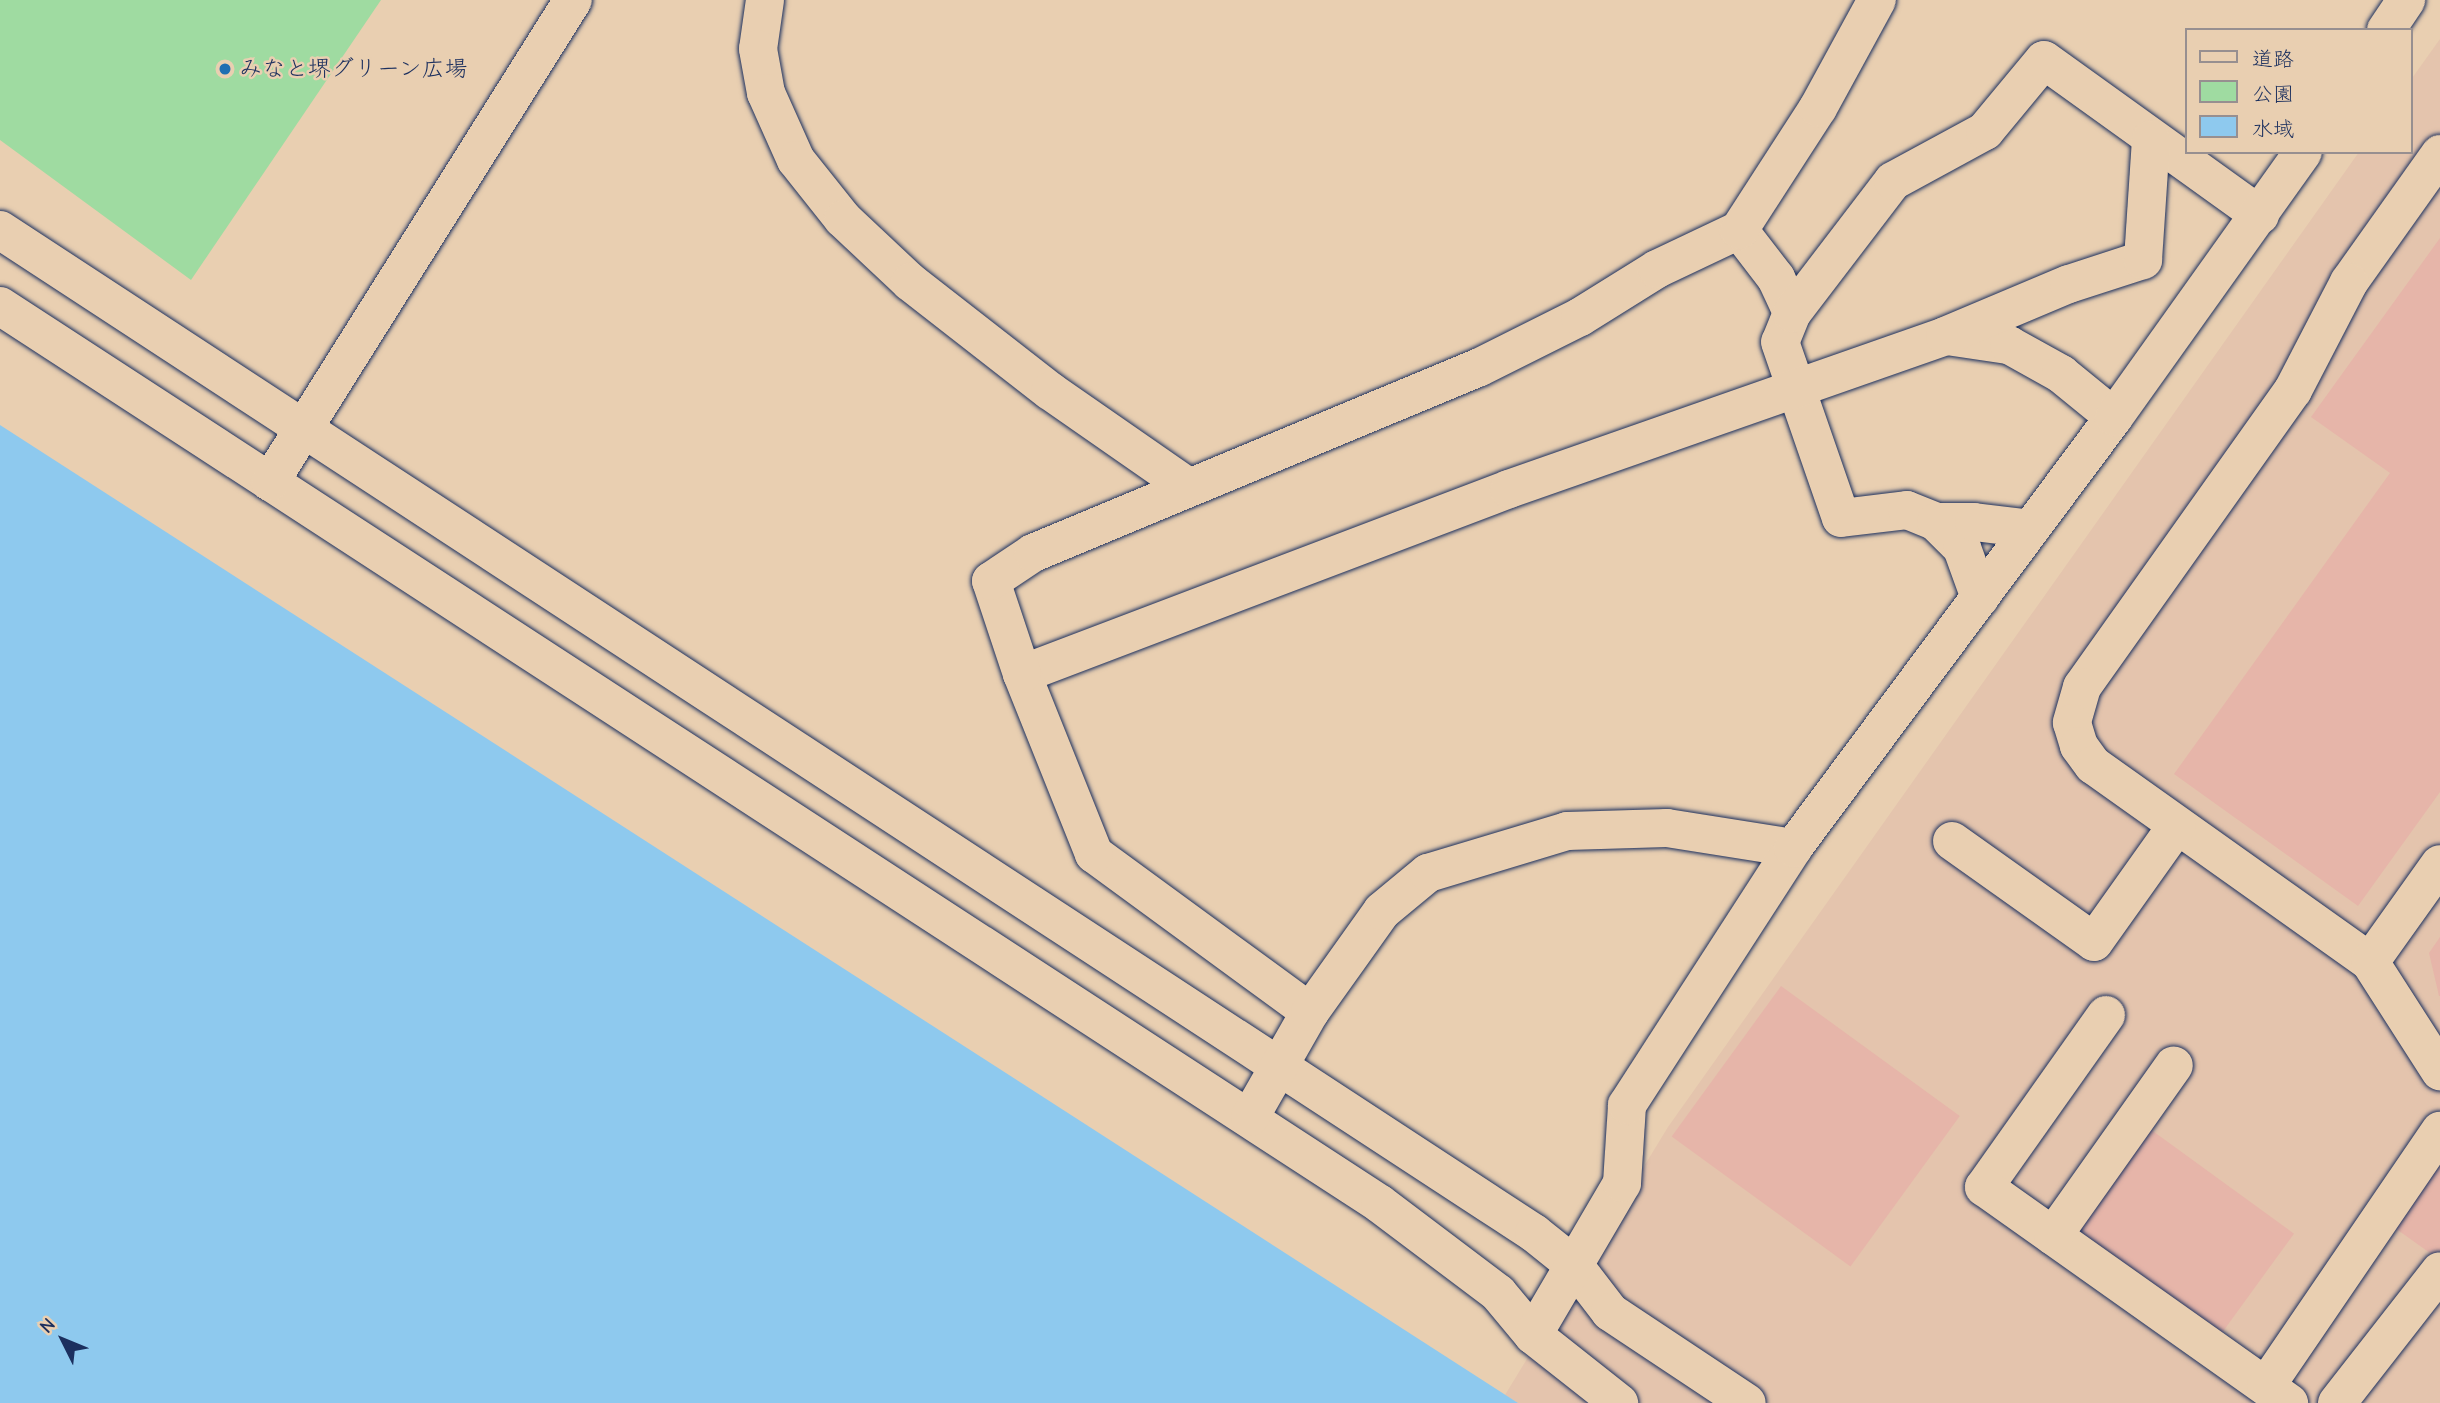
<!DOCTYPE html>
<html>
<head>
<meta charset="utf-8">
<style>
	body { margin:0 }
	#map { position:relative; width:2440px; height:1403px; overflow:hidden; background:#e9cfb1; font-family:"Comic Neue","Klee One",sans-serif }
	div>[style] { position:absolute }
	.built>* { inset:0; background:#e4c4ad }
	.green>* { inset:0; background:#9fdba1 }
	.water>* { inset:0; background:#8ec9ee }
	.building>* { inset:0; background:#e6b5a9; transform-origin:0 0 }
	.roads { filter:drop-shadow(0 0 2px #1b2f5e) drop-shadow(0 0 2px #1b2f5e) }
	.minor>* { height:38px; margin:-19px; padding:0 19px; transform-origin:19px; border-radius:19px; background:#e9cfb1 }
	.dots>* { width:19px; height:19px; translate:-50% -50%; box-sizing:border-box; border:4px solid #e9cfb1; border-radius:50% }
	span { translate:-50% -50%; white-space:nowrap; text-align:center; line-height:1.15; -webkit-text-stroke:5px #e9cfb1; paint-order:stroke }
	.poi-label { font-size:23px; color:#1b2f5e }
	.left { translate:0 -50%; text-align:left }
	.legend { position:absolute; left:2185px; top:28px; width:228px; height:126px; box-sizing:border-box; background:#e9cfb1; border:2px solid #978f90; margin:0; padding:9px 12px; list-style:none; font-size:21px; color:#1b2f5e }
	.legend li { display:flex; align-items:center; gap:14px; height:35px }
	.legend b { width:35px; border:2px solid #978f90 }
	.north { position:absolute; left:28px; top:1305px; width:70px; height:70px; -webkit-text-stroke:5px #e9cfb1; paint-order:stroke; rotate:313deg; font-size:19px; font-weight:700; line-height:28px; text-align:center; color:#1b2f5e }
	.north::after { content:''; display:block; margin:auto; width:24px; height:32px; background:#1b2f5e; clip-path:polygon(50% 0,100% 100%,50% 72%,0 100%) }
</style>
</head>
<body>
<div id="map">
	<div class="built">
		<div style="clip-path:polygon(2440px 39px,2440px 1403px,1518px 1403px,1505px 1395px,1668px 1127px,2359px 152px,2410px 152px,2410px 81px)"></div>
	</div>
	<div class="green">
		<div style="clip-path:polygon(0 0,381px 0,191px 280px,0 140px)"></div>
	</div>
	<div class="water">
		<div style="clip-path:polygon(0 425px,1518px 1403px,0 1403px)"></div>
	</div>
	<div class="building">
		<div style="clip-path:polygon(2440px 238px,2440px 792px,2358px 906px,2174px 774px,2390px 473px,2311px 417px)"></div>
		<div style="clip-path:polygon(2440px 937px,2440px 996px,2439px 996px,2429px 953px)"></div>
		<div style="left:1781px;top:986px;width:221px;height:186px;rotate:36deg"></div>
		<div style="left:2150px;top:1129px;width:178px;height:128px;rotate:36deg"></div>
		<div style="clip-path:polygon(2440px 1155px,2440px 1258px,2437px 1258px,2388px 1223px)"></div>
	</div>
	<div class="roads">
		<div class="minor">
			<div style="left:765px;top:0;width:49px;rotate:98.1deg"></div>
			<div style="left:758px;top:49px;width:45px;rotate:79.7deg"></div>
			<div style="left:766px;top:93px;width:73px;rotate:65.9deg"></div>
			<div style="left:796px;top:160px;width:75px;rotate:51.5deg"></div>
			<div style="left:843px;top:219px;width:92px;rotate:43.2deg"></div>
			<div style="left:910px;top:282px;width:177px;rotate:37.9deg"></div>
			<div style="left:1050px;top:391px;width:168px;rotate:34.8deg"></div>
			<div style="left:2386px;top:30px;width:36px;rotate:-56deg"></div>
			<div style="left:2440px;top:154px;width:157px;rotate:125.4deg"></div>
			<div style="left:2349px;top:282px;width:122px;rotate:117.4deg"></div>
			<div style="left:2293px;top:390px;width:364px;rotate:125.4deg"></div>
			<div style="left:2082px;top:687px;width:37px;rotate:106deg"></div>
			<div style="left:2072px;top:723px;width:24px;rotate:73deg"></div>
			<div style="left:2079px;top:746px;width:24px;rotate:54deg"></div>
			<div style="left:2093px;top:765px;width:340px;rotate:35.4deg"></div>
			<div style="left:2370px;top:962px;width:130px;rotate:57.3deg"></div>
			<div style="left:0;top:230px;width:1833px;rotate:33.18deg"></div>
			<div style="left:1534px;top:1233px;width:51px;rotate:38.7deg"></div>
			<div style="left:1574px;top:1265px;width:59px;rotate:52.5deg"></div>
			<div style="left:1610px;top:1312px;width:164px;rotate:33.6deg"></div>
			<div style="left:1739px;top:230px;width:61px;rotate:52.4deg"></div>
			<div style="left:1776px;top:278px;width:38px;rotate:65deg"></div>
			<div style="left:1792px;top:313px;width:31px;rotate:112deg"></div>
			<div style="left:1780px;top:342px;width:186px;rotate:70.9deg"></div>
			<div style="left:1841px;top:518px;width:66px;rotate:-6.9deg"></div>
			<div style="left:1907px;top:510px;width:31px;rotate:22deg"></div>
			<div style="left:1936px;top:522px;width:37px;rotate:45deg"></div>
			<div style="left:1962px;top:548px;width:53px;rotate:70.2deg"></div>
			<div style="left:0;top:306px;width:1646px;rotate:33.05deg"></div>
			<div style="left:1380px;top:1204px;width:148px;rotate:37deg"></div>
			<div style="left:1498px;top:1293px;width:55px;rotate:50.2deg"></div>
			<div style="left:1533px;top:1335px;width:110px;rotate:38.3deg"></div>
			<div style="left:1792px;top:313px;width:166px;rotate:-52.6deg"></div>
			<div style="left:1893px;top:181px;width:105px;rotate:-28.5deg"></div>
			<div style="left:1985px;top:131px;width:92px;rotate:-50.3deg"></div>
			<div style="left:2044px;top:60px;width:266px;rotate:35.7deg"></div>
			<div style="left:1947px;top:336px;width:63px;rotate:8.3deg"></div>
			<div style="left:2009px;top:345px;width:60px;rotate:29.1deg"></div>
			<div style="left:2061px;top:374px;width:68px;rotate:39.1deg"></div>
			<div style="left:270px;top:482px;width:569px;rotate:-57.85deg"></div>
			<div style="left:1936px;top:522px;width:38px"></div>
			<div style="left:1974px;top:522px;width:57px;rotate:7deg"></div>
			<div style="left:1022px;top:674px;width:521px;rotate:-20.8deg"></div>
			<div style="left:1509px;top:489px;width:462px;rotate:-19.3deg"></div>
			<div style="left:1945px;top:336px;width:134px;rotate:-22.8deg"></div>
			<div style="left:2069px;top:284px;width:78px;rotate:-18deg"></div>
			<div style="left:2143px;top:260px;width:121px;rotate:-86.2deg"></div>
			<div style="left:1952px;top:841px;width:174px;rotate:35.4deg"></div>
			<div style="left:2094px;top:942px;width:143px;rotate:-54.6deg"></div>
			<div style="left:2370px;top:962px;width:120px;rotate:-54.5deg"></div>
			<div style="left:1310px;top:1012px;width:268px;rotate:-143.8deg"></div>
			<div style="left:1094px;top:854px;width:194px;rotate:-111.8deg"></div>
			<div style="left:1022px;top:674px;width:98px;rotate:-108.4deg"></div>
			<div style="left:991px;top:581px;width:50px;rotate:-33.7deg"></div>
			<div style="left:1033px;top:553px;width:482px;rotate:-22.6deg"></div>
			<div style="left:1478px;top:368px;width:114px;rotate:-26.6deg"></div>
			<div style="left:1580px;top:317px;width:91px;rotate:-31.9deg"></div>
			<div style="left:1657px;top:269px;width:91px;rotate:-25.4deg"></div>
			<div style="left:1739px;top:230px;width:145px;rotate:-57.1deg"></div>
			<div style="left:1818px;top:108px;width:123px;rotate:-61.4deg"></div>
			<div style="left:2106px;top:1015px;width:211px;rotate:125.3deg"></div>
			<div style="left:1984px;top:1187px;width:374px;rotate:35.3deg"></div>
			<div style="left:1250px;top:1117px;width:121px;rotate:-60.3deg"></div>
			<div style="left:1310px;top:1012px;width:124px;rotate:-54.5deg"></div>
			<div style="left:1382px;top:911px;width:60px;rotate:-39.6deg"></div>
			<div style="left:1428px;top:873px;width:145px;rotate:-16.8deg"></div>
			<div style="left:1567px;top:831px;width:100px;rotate:-1.7deg"></div>
			<div style="left:1667px;top:828px;width:128px;rotate:9deg"></div>
			<div style="left:2053px;top:1236px;width:209px;rotate:-54.7deg"></div>
			<div style="left:1533px;top:1335px;width:176px;rotate:-59.6deg"></div>
			<div style="left:1622px;top:1183px;width:78px;rotate:-86.3deg"></div>
			<div style="left:1627px;top:1105px;width:306px;rotate:-57.1deg"></div>
			<div style="left:1793px;top:848px;width:537px;rotate:-53.32deg"></div>
			<div style="left:2114px;top:417px;width:325px;rotate:-54.5deg"></div>
			<div style="left:2266px;top:1386px;width:309px;rotate:-55.7deg"></div>
			<div style="left:2337px;top:1403px;width:167px;rotate:-52deg"></div>
		</div>
	</div>
	<div class="dots">
		<div style="left:225px;top:69px;background:#1f6fb2"></div>
	</div>
	<div class="poi-label">
		<span class="left" style="left:239px;top:69px">みなと堺グリーン広場</span>
	</div>
	<ul class="legend">
	<li><b style="height:9px;background:#e9cfb1"></b>道路</li>
	<li><b style="height:19px;background:#9fdba1"></b>公園</li>
	<li><b style="height:19px;background:#8ec9ee"></b>水域</li>
	</ul>
	<div class="north">N</div>
</div>
</body>
</html>
